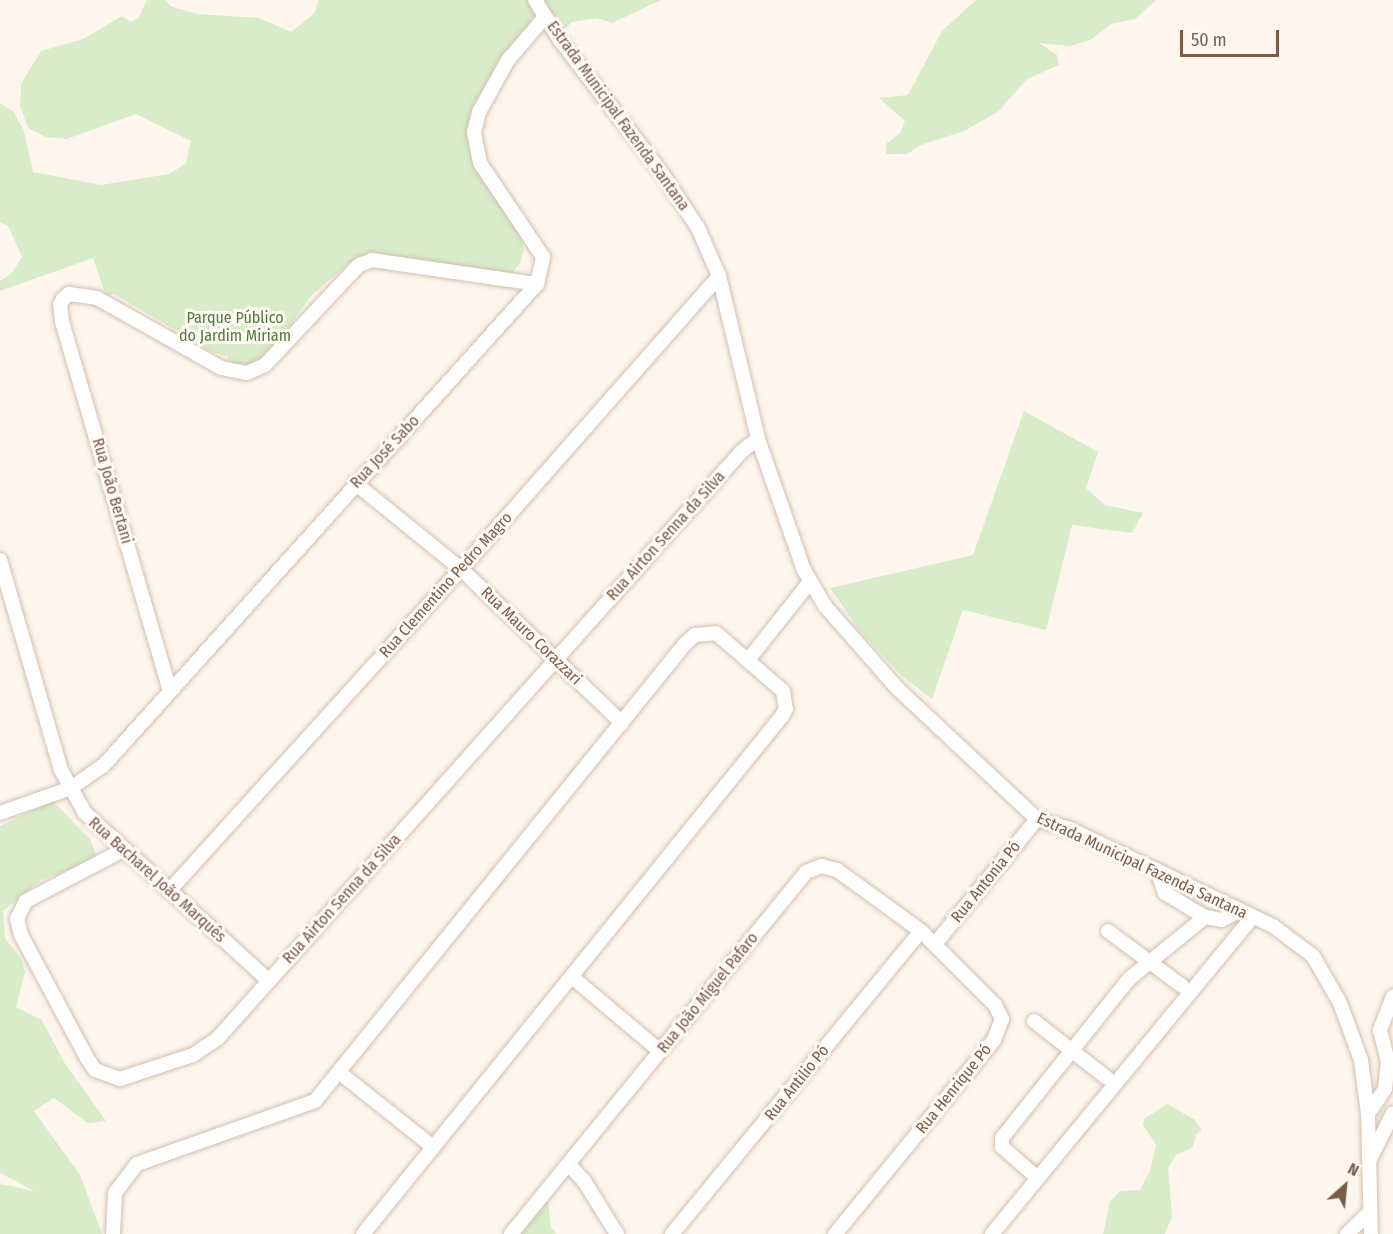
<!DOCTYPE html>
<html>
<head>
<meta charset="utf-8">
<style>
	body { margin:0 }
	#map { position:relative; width:1393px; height:1234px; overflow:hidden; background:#fdf6ec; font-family:"Fira Sans Condensed",sans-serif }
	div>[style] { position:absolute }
	.green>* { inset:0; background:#d8ecc9 }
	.roads { filter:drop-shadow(0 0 2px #d1beb0) drop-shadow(0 0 2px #d1beb0) }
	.street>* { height:14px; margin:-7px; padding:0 7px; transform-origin:7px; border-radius:7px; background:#fff }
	span { translate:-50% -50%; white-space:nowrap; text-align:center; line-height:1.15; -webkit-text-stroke:6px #fffaf3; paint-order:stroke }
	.street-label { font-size:16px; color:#7a5c4d }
	.park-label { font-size:16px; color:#537a41 }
	.north { position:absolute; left:1315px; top:1156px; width:60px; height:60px; -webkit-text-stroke:4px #fffaf3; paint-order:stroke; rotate:27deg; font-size:16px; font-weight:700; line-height:24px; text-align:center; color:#7a5c4d }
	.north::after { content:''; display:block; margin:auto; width:21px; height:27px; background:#7a5c4d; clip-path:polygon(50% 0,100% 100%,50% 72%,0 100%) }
	.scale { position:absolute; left:1180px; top:30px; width:99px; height:27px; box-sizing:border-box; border:3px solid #7a5c4d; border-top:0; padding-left:8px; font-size:18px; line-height:21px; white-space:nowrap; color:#7a5c4d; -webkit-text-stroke:4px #fffaf3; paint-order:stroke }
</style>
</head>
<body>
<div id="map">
	<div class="green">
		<div style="clip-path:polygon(147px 0,166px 0,170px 6px,197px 14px,259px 18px,291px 32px,314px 14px,319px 0,661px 0,612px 23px,597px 18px,572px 22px,554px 39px,543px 29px,523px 31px,484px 88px,472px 120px,475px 144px,485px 145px,480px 155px,481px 178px,515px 217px,524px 249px,520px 264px,512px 273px,496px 279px,382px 259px,353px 260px,312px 295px,282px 336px,251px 369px,227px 363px,228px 357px,213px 352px,114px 294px,106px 296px,93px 258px,0 291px,0 281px,11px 274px,22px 257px,8px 226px,0 222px,0 103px,14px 112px,24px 131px,33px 172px,101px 185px,169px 174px,186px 163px,191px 141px,136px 114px,67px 139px,46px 137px,28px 128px,20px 106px,21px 84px,41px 51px,83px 39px,122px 16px,131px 22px,139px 17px)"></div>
		<div style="clip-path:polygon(976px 0,1156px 0,1135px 19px,1111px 24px,1092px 39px,1071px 46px,1039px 43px,1057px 55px,1059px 65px,1027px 79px,999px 111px,964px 131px,921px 145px,907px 154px,886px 154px,886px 144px,900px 133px,905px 121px,879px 98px,908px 95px,942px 31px)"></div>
		<div style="clip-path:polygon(1024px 411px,1098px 452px,1086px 488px,1105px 505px,1143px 513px,1132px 533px,1072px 525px,1046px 630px,963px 610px,932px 699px,902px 676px,860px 631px,830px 588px,973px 555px)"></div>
		<div style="clip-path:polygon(53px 801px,90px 839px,98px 859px,41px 880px,3px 911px,5px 938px,22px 960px,25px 972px,16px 1007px,42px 1020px,64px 1062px,106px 1121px,88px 1123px,54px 1098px,34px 1111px,80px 1175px,102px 1234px,0 1234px,0 1184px,35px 1191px,0 1173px,0 826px)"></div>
		<div style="clip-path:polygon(1167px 1104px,1194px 1119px,1202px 1130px,1196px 1134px,1193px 1147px,1176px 1155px,1168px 1168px,1172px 1216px,1165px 1234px,1103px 1234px,1110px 1202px,1120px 1191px,1140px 1190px,1150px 1171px,1156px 1145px,1143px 1125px,1144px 1119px)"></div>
		<div style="clip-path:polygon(540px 1200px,548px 1201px,551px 1227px,556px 1234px,520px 1234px)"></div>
	</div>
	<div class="roads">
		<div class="street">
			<div style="left:535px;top:0;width:47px;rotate:58deg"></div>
			<div style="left:560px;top:40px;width:166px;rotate:52.6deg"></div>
			<div style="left:661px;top:172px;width:67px;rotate:56.5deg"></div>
			<div style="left:698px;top:228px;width:52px;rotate:66.4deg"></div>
			<div style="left:719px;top:276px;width:168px;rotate:76.5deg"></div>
			<div style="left:758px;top:439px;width:139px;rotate:70.7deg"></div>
			<div style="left:804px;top:570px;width:42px;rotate:59.7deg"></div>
			<div style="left:825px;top:606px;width:111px;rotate:48.7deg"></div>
			<div style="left:898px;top:689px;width:190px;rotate:43.1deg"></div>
			<div style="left:1037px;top:819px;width:37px;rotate:17deg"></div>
			<div style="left:1072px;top:830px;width:223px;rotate:25.5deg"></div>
			<div style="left:1273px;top:926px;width:50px;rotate:36.9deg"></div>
			<div style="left:1313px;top:956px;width:54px;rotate:60.1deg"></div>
			<div style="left:1340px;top:1003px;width:61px;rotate:69.8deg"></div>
			<div style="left:1361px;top:1060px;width:54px;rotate:82.6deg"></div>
			<div style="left:1368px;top:1114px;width:120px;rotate:88.6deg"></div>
			<div style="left:355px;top:483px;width:136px;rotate:39.1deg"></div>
			<div style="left:461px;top:569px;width:223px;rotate:43.7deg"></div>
			<div style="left:0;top:560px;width:219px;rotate:73.8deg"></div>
			<div style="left:61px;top:770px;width:49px;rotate:60.8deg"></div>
			<div style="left:85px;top:813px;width:249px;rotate:42.4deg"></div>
			<div style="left:749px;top:659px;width:97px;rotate:-51.7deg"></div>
			<div style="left:170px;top:691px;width:385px;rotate:-106.3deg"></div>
			<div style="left:62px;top:321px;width:16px;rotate:-97deg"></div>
			<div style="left:60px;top:305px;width:7px;rotate:-63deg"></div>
			<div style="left:63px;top:299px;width:8px;rotate:-40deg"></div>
			<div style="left:69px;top:294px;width:28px;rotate:8deg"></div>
			<div style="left:97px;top:298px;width:142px;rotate:29.4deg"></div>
			<div style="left:221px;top:368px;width:26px;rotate:11deg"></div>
			<div style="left:247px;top:373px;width:20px;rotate:-24deg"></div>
			<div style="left:265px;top:365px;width:137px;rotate:-46.8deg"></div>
			<div style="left:359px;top:265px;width:14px;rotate:-21deg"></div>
			<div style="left:372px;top:260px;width:167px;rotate:8.3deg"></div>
			<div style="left:0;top:813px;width:75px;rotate:-19.4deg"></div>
			<div style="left:71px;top:788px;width:40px;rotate:-34.9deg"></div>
			<div style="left:104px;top:765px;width:647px;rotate:-48.01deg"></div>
			<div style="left:537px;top:284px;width:28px;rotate:-77deg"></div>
			<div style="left:543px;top:257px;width:113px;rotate:-123.8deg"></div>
			<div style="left:480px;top:163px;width:32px;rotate:-101deg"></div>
			<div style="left:474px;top:132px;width:21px;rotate:-76deg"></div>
			<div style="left:479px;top:112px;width:60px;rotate:-60.9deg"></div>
			<div style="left:508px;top:60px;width:57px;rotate:-49.3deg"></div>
			<div style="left:123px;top:850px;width:110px;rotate:152.3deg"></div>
			<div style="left:26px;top:901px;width:20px;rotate:117deg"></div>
			<div style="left:17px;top:919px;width:16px;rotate:76deg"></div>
			<div style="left:21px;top:935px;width:140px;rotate:61.8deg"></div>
			<div style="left:87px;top:1058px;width:14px;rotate:56deg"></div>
			<div style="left:95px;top:1070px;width:27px;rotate:20deg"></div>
			<div style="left:120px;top:1079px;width:77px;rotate:-18.2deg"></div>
			<div style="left:193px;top:1055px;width:30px;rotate:-34deg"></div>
			<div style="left:218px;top:1038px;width:787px;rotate:-48.25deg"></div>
			<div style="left:742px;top:451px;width:20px;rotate:-37deg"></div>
			<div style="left:1157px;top:870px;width:24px;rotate:71deg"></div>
			<div style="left:1165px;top:893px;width:47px;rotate:31deg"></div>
			<div style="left:1205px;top:917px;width:17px;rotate:10deg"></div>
			<div style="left:1222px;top:920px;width:18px;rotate:-29deg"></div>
			<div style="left:169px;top:891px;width:435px;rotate:-47.8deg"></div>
			<div style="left:461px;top:569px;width:390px;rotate:-48.6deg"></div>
			<div style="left:1108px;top:931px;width:92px;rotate:36.6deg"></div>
			<div style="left:935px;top:944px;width:161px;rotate:-50.8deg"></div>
			<div style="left:572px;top:977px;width:115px;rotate:40.1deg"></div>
			<div style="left:1034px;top:1021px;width:93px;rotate:38deg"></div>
			<div style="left:340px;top:1073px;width:119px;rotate:38.5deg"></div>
			<div style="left:1368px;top:1114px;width:30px;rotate:-56deg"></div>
			<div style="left:1385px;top:1089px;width:27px;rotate:-84deg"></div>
			<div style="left:1388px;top:1062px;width:33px;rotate:-104deg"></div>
			<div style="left:1380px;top:1030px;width:36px;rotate:-69deg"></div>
			<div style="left:1370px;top:1159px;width:51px;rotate:-63.4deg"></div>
			<div style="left:569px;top:1165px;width:22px;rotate:47deg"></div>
			<div style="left:584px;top:1181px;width:62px;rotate:58.1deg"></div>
			<div style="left:1032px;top:1173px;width:40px;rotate:-139deg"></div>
			<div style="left:1002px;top:1147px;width:9px;rotate:-90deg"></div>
			<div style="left:1002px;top:1138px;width:203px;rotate:-51.4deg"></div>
			<div style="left:1129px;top:979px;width:98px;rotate:-39.2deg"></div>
			<div style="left:113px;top:1234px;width:41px;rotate:-87.2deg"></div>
			<div style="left:115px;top:1193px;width:36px;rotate:-53deg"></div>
			<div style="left:137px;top:1164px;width:189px;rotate:-19.5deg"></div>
			<div style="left:315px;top:1101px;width:588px;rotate:-51.01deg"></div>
			<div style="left:685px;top:644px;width:13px;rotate:-42deg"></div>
			<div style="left:695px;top:635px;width:21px;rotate:-5deg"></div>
			<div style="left:716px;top:633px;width:89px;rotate:40.9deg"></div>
			<div style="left:783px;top:691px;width:18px;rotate:81deg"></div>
			<div style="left:786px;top:709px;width:8px;rotate:120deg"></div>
			<div style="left:782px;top:716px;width:666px;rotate:128.97deg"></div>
			<div style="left:511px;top:1234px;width:467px;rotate:-50.8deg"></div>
			<div style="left:806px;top:872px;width:17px;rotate:-21deg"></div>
			<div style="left:822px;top:866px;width:16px;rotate:15deg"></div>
			<div style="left:837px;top:870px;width:104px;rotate:36deg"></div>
			<div style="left:921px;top:931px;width:105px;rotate:45deg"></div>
			<div style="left:995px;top:1005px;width:16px;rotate:63deg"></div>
			<div style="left:1002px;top:1019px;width:22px;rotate:111deg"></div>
			<div style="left:994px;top:1040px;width:251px;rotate:129.3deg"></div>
			<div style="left:672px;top:1234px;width:392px;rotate:-50.6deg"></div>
			<div style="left:992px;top:1234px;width:409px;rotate:-50.6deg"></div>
			<div style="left:1347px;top:1234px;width:30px;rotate:-44deg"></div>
		</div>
	</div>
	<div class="street-label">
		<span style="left:618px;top:116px;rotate:54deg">Estrada Municipal Fazenda Santana</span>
		<span style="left:385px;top:452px;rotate:-47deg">Rua José Sabo</span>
		<span style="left:112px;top:491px;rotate:74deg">Rua João Bertani</span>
		<span style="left:666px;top:536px;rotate:-48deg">Rua Airton Senna da Silva</span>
		<span style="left:446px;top:585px;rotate:-48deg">Rua Clementino Pedro Magro</span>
		<span style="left:531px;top:636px;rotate:44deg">Rua Mauro Corazzari</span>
		<span style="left:1142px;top:866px;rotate:25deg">Estrada Municipal Fazenda Santana</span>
		<span style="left:157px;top:880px;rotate:42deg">Rua Bacharel João Marquês</span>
		<span style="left:986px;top:882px;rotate:-51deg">Rua Antonia Pó</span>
		<span style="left:342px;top:899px;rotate:-48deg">Rua Airton Senna da Silva</span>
		<span style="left:708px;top:993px;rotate:-51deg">Rua João Miguel Pafaro</span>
		<span style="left:797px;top:1083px;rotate:-51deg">Rua Antilio Pó</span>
		<span style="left:954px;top:1089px;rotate:-51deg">Rua Henrique Pó</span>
	</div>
	<div class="park-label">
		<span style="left:235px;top:327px">Parque Público<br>do Jardim Miriam</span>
	</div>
	<div class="north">N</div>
	<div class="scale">50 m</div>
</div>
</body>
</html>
